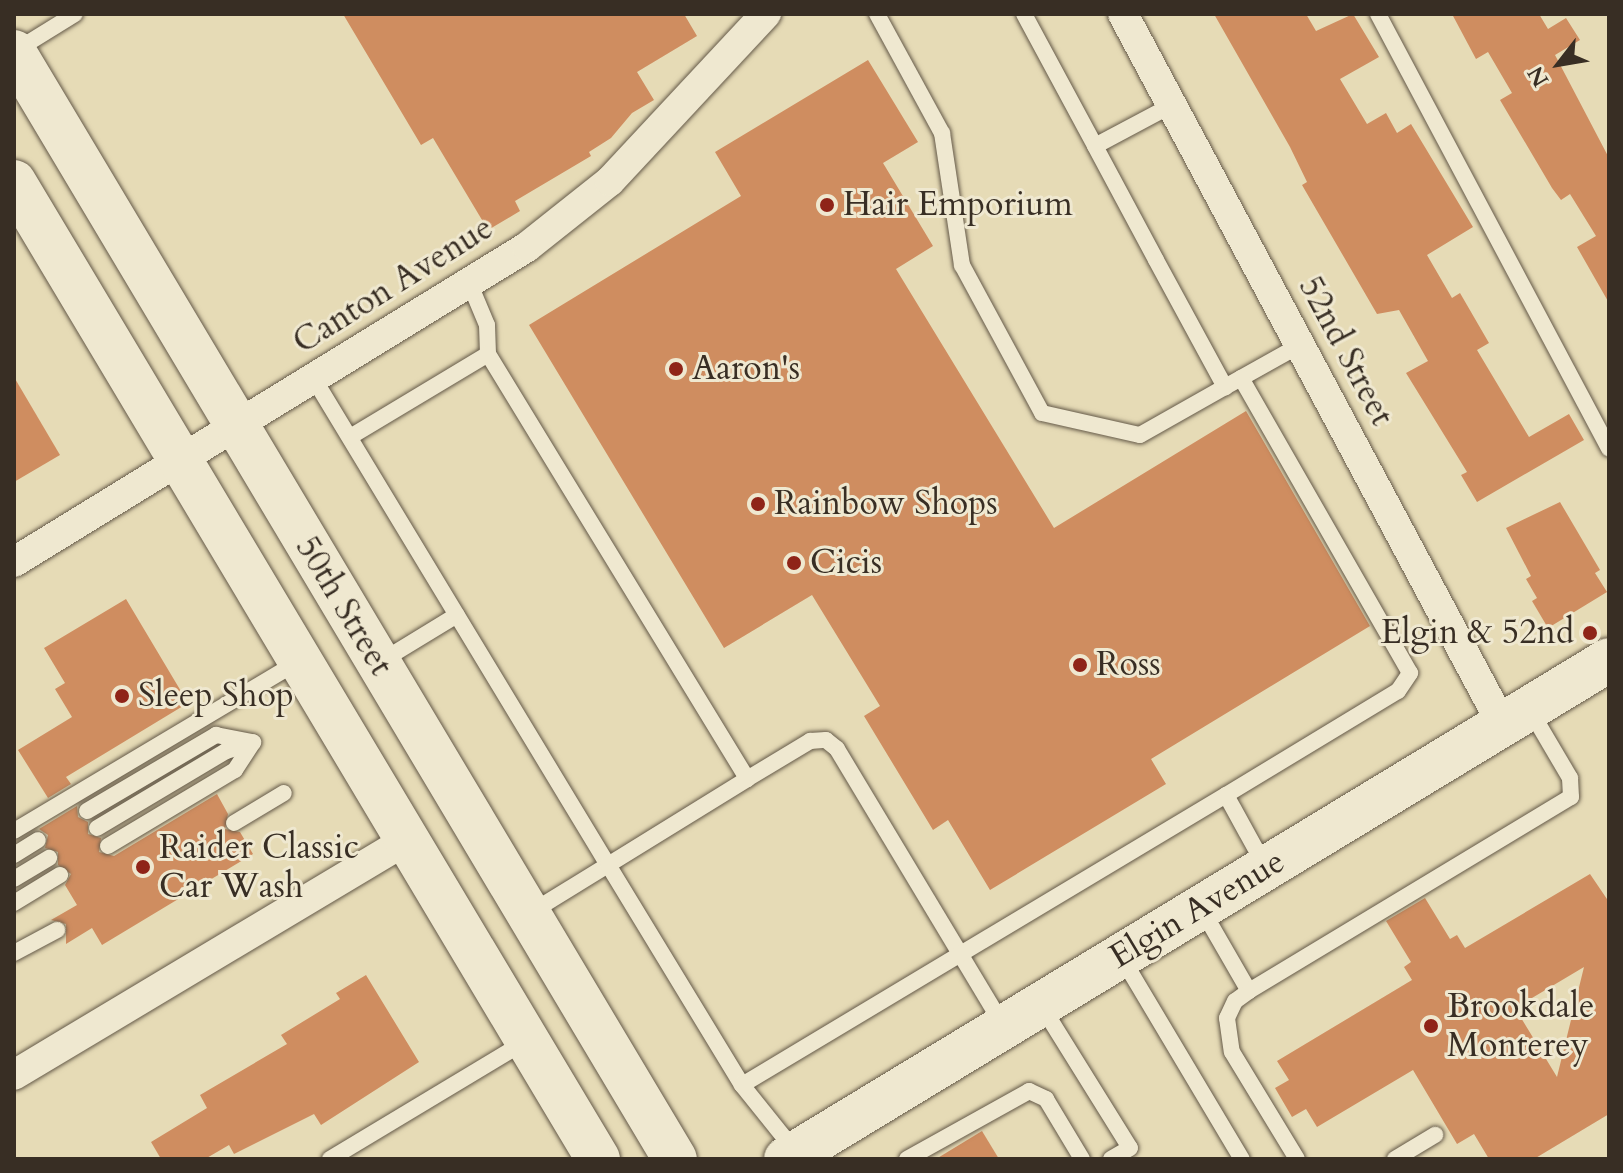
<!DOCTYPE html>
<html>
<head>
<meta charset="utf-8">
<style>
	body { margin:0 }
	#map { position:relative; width:1623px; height:1173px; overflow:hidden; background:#e6dbb6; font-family:Cardo,serif }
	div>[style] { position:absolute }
	.building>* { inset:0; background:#cf8d60 }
	.roads { filter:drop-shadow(0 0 2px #645948) drop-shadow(0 0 2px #645948) }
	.lane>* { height:16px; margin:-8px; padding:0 8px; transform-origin:8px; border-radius:8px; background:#efe8d0 }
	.street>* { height:30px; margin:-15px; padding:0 15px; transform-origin:15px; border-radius:15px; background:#efe8d0 }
	.secondary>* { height:44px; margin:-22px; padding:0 22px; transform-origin:22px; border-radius:22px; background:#efe8d0 }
	.dots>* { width:22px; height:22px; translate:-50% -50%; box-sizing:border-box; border:4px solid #efe8d0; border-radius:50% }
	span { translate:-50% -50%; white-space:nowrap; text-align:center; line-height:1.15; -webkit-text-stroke:6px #efe8d0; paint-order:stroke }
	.poi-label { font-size:34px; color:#382e24 }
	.left { translate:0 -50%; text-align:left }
	.right { translate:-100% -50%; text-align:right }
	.street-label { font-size:34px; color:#382e24 }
	.frame { position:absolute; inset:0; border:16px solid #382e24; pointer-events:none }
	.north { position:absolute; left:1519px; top:24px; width:80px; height:80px; -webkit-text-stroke:6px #efe8d0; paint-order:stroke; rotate:239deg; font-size:22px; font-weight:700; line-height:32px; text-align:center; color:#382e24 }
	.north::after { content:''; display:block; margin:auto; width:28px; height:36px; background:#382e24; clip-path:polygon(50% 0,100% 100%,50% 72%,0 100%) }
</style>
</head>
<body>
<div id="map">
	<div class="building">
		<div style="clip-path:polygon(343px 14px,684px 14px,697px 36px,637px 72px,654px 100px,632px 113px,611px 138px,589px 152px,591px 156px,515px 201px,520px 211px,488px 230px,433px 138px,421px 145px)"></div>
		<div style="clip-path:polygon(1214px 14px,1306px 14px,1316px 31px,1353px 14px,1379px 57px,1340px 79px,1367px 124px,1386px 113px,1397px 133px,1411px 124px,1473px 227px,1427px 255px,1452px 298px,1460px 293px,1489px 343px,1477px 350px,1529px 437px,1569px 414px,1584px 440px,1477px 502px,1461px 475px,1467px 472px,1406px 373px,1428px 361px,1399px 310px,1377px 314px,1302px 185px,1307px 182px,1290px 147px)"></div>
		<div style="clip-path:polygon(1452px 14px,1539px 14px,1548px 29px,1566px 18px,1580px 40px,1555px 55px,1609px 158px,1609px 303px,1577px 247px,1596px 236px,1570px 194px,1561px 200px,1552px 188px,1500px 100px,1512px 93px,1488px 52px,1476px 59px)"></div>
		<div style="clip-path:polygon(868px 60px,918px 142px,883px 163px,933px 246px,896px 269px,1054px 528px,1246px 411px,1370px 626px,1151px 759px,1166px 784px,990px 890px,948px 820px,933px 830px,864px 716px,880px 706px,812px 595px,724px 648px,529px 325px,741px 196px,715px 152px)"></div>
		<div style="clip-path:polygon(14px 377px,60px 455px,14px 482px)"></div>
		<div style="clip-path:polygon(1560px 502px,1600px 570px,1595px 573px,1607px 592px,1548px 628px,1532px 601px,1537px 598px,1526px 579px,1531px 576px,1506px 528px)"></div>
		<div style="clip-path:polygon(126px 599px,188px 703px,66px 777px,71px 784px,48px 798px,18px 750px,72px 717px,55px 689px,65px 683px,44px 648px)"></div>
		<div style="clip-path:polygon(217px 794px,228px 814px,225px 829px,240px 832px,253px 854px,102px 945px,92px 928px,66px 944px,66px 924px,51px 920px,77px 905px,65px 885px,71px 874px,58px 865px,58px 852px,45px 848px,48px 835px,39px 829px,77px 806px,78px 817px,88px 822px,88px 834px,101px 838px,99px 852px,114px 856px)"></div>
		<div style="clip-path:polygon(evenodd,1590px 874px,1609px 902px,1609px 1114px,1534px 1159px,1489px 1159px,1474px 1134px,1457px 1144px,1413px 1070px,1317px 1127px,1306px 1109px,1292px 1117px,1275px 1088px,1289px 1080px,1277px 1061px,1412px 980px,1404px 967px,1411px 962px,1386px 921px,1425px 898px,1450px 939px,1457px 935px,1465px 948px,1590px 874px,1584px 967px,1557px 1077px,1515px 1008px,1584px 967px)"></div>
		<div style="clip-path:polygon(366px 975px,419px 1062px,321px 1125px,314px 1114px,234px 1154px,229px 1145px,205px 1159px,161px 1159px,151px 1142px,207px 1108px,200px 1095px,287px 1044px,281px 1035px,340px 999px,336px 993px)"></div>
		<div style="clip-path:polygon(982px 1131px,999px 1159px,936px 1159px)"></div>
	</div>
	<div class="roads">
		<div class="lane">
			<div style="left:877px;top:14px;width:136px;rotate:61.4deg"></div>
			<div style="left:942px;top:133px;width:134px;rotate:81.4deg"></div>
			<div style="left:962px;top:265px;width:168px;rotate:61.6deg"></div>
			<div style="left:1042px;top:413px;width:100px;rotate:12.7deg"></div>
			<div style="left:1140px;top:435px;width:98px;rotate:-29.5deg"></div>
			<div style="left:1024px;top:14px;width:150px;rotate:61.7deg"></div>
			<div style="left:1378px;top:14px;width:492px;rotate:62deg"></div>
			<div style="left:15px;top:51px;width:70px;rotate:-31.7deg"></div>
			<div style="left:1172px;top:105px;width:87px;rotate:152deg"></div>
			<div style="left:1095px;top:146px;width:129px;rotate:61.8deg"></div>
			<div style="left:1156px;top:260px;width:145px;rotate:61.5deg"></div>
			<div style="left:1225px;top:387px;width:86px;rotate:-29.2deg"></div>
			<div style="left:469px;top:282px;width:47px;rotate:67.3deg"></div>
			<div style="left:487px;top:325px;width:29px;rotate:88deg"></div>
			<div style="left:488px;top:354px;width:498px;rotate:58.6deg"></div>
			<div style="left:747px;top:779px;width:74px;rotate:-31.1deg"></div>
			<div style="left:810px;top:741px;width:16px;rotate:-4deg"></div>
			<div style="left:826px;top:740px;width:14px;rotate:39deg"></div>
			<div style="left:837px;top:749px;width:322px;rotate:59deg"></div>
			<div style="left:314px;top:379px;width:568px;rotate:58.83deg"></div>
			<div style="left:608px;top:865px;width:92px;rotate:148.4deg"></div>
			<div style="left:350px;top:437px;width:161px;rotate:-31deg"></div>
			<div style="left:380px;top:662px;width:90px;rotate:-31.4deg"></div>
			<div style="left:1226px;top:795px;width:201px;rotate:-31.2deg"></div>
			<div style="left:1398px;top:691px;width:22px;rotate:-56deg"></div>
			<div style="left:1410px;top:673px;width:340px;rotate:-119.8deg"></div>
			<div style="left:87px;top:811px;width:150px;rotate:-30.5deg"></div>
			<div style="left:216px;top:735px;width:38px;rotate:11deg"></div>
			<div style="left:234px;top:823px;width:58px;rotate:-31deg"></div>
			<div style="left:97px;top:828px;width:150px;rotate:-30.8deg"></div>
			<div style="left:226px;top:751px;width:27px;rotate:-17deg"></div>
			<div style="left:14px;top:831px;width:330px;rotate:-30.8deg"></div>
			<div style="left:108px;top:846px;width:148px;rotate:-30.9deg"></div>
			<div style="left:235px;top:770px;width:33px;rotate:-57deg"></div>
			<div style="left:14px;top:855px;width:28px;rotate:-32deg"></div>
			<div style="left:14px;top:879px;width:41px;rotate:-31deg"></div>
			<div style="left:14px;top:903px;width:54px;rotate:-31.3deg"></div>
			<div style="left:1201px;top:908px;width:96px;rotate:60deg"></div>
			<div style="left:1249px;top:991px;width:17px;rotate:144deg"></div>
			<div style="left:1235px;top:1001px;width:19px;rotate:115deg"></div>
			<div style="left:1227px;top:1018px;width:34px;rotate:82deg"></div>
			<div style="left:1232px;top:1052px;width:125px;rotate:58.7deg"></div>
			<div style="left:14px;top:953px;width:49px;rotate:-28.1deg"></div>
			<div style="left:1122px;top:958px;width:234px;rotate:59.2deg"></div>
			<div style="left:1249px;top:991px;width:376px;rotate:-31.1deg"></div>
			<div style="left:1571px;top:797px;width:19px;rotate:-93deg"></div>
			<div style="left:1570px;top:778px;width:79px;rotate:-120.5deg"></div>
			<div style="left:1041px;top:1005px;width:168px;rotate:58.1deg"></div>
			<div style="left:1130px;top:1148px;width:22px;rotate:150deg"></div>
			<div style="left:742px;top:1085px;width:258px;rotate:-121.3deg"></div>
			<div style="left:608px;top:865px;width:163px;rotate:-31.7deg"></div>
			<div style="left:795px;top:1151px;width:85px;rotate:-128.8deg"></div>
			<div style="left:742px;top:1085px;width:564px;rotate:-30.93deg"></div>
			<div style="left:1226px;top:795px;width:81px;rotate:61.2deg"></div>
			<div style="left:330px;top:1159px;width:229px;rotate:-31deg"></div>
			<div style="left:907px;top:1159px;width:140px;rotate:-29.1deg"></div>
			<div style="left:1029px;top:1091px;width:19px;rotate:25deg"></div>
			<div style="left:1046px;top:1099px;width:70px;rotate:59deg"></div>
			<div style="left:1395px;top:1159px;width:47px;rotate:-31deg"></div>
		</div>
		<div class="street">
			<div style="left:1123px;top:14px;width:805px;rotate:61.91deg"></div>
			<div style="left:14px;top:562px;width:602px;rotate:-31.55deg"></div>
			<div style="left:527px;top:247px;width:106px;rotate:-38.5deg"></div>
			<div style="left:610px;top:181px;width:229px;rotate:-47deg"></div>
			<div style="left:14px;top:1075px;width:458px;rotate:-30.9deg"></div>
		</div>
		<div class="secondary">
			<div style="left:14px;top:52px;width:1289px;rotate:59.16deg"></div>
			<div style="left:14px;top:182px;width:1138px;rotate:59.13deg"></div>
			<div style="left:786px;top:1159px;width:962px;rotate:-31.23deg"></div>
		</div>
	</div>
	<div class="dots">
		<div style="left:827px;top:205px;background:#8f2418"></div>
		<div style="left:676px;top:369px;background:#8f2418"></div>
		<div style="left:758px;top:504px;background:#8f2418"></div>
		<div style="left:794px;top:563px;background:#8f2418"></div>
		<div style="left:1590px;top:633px;background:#8f2418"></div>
		<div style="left:1080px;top:665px;background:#8f2418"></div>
		<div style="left:122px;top:696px;background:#8f2418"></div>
		<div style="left:143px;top:867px;background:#8f2418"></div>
		<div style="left:1431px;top:1026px;background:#8f2418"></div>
	</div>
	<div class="poi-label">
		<span class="left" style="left:843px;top:205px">Hair Emporium</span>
		<span class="left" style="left:692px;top:369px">Aaron's</span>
		<span class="left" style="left:774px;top:504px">Rainbow Shops</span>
		<span class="left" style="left:810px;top:563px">Cicis</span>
		<span class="right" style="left:1574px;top:633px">Elgin &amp; 52nd</span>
		<span class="left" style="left:1096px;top:665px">Ross</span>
		<span class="left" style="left:138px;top:696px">Sleep Shop</span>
		<span class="left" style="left:159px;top:867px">Raider Classic<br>Car Wash</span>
		<span class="left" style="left:1447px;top:1026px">Brookdale<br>Monterey</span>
	</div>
	<div class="street-label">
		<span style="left:393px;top:285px;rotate:-32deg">Canton Avenue</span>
		<span style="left:1346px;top:351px;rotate:62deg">52nd Street</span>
		<span style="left:344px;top:606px;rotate:59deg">50th Street</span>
		<span style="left:1197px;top:909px;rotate:-31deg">Elgin Avenue</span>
	</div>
	<div class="frame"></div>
	<div class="north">N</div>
</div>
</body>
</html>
